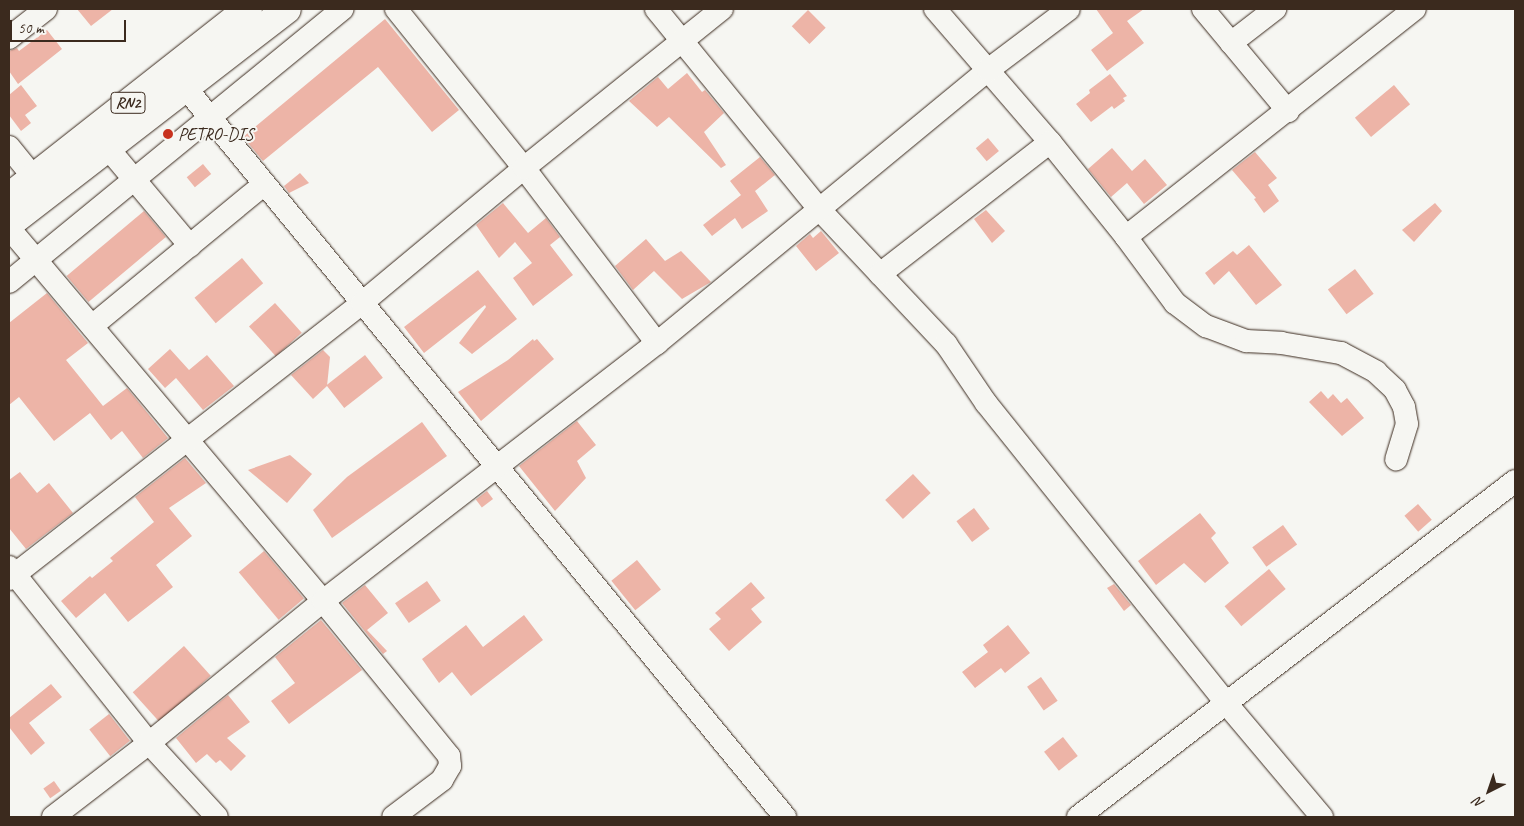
<!DOCTYPE html>
<html>
<head>
<meta charset="utf-8">
<style>
	body { margin:0 }
	#map { position:relative; width:1524px; height:826px; overflow:hidden; background:#f6f6f2; font-family:Caveat,sans-serif }
	div>[style] { position:absolute }
	.building>* { inset:0; background:#edb4a7; transform-origin:0 0 }
	.roads { filter:drop-shadow(0 0 1px #3b2a1e) drop-shadow(0 0 1px #3b2a1e) }
	.minor>* { height:22px; margin:-11px; padding:0 11px; transform-origin:11px; border-radius:11px; background:#f6f6f2 }
	.highway>* { height:28px; margin:-14px; padding:0 14px; transform-origin:14px; border-radius:14px; background:#f6f6f2 }
	.dots>* { width:14px; height:14px; translate:-50% -50%; box-sizing:border-box; border:2px solid #f6f6f2; border-radius:50% }
	span { translate:-50% -50%; white-space:nowrap; text-align:center; line-height:1.15; -webkit-text-stroke:4px #f6f6f2; paint-order:stroke }
	.shield-label span { padding:1px 4px; background:#f6f6f2; border:1px solid; border-radius:4px; -webkit-text-stroke-width:0 }
	.shield-label { font-size:16px; color:#3b2a1e; font-weight:700 }
	.poi-label { font-size:18px; color:#3b2a1e }
	.left { translate:0 -50%; text-align:left }
	.frame { position:absolute; inset:0; border:10px solid #3b2a1e; pointer-events:none }
	.north { position:absolute; left:1464px; top:766px; width:50px; height:50px; -webkit-text-stroke:4px #f6f6f2; paint-order:stroke; rotate:221deg; font-size:14px; font-weight:700; line-height:20px; text-align:center; color:#3b2a1e }
	.north::after { content:''; display:block; margin:auto; width:18px; height:22px; background:#3b2a1e; clip-path:polygon(50% 0,100% 100%,50% 72%,0 100%) }
	.scale { position:absolute; left:10px; top:20px; width:116px; height:22px; box-sizing:border-box; border:2px solid #3b2a1e; border-top:0; padding-left:6px; font-size:15px; line-height:18px; white-space:nowrap; color:#3b2a1e; -webkit-text-stroke:4px #f6f6f2; paint-order:stroke }
</style>
</head>
<body>
<div id="map">
	<div class="building">
		<div style="clip-path:polygon(77px 9px,113px 9px,91px 26px)"></div>
		<div style="clip-path:polygon(1096px 9px,1144px 9px,1127px 21px,1144px 43px,1107px 71px,1091px 50px,1113px 33px)"></div>
		<div style="left:808px;top:10px;width:25px;height:23px;rotate:45deg"></div>
		<div style="clip-path:polygon(385px 19px,459px 110px,432px 132px,378px 67px,263px 161px,243px 137px)"></div>
		<div style="clip-path:polygon(47px 30px,62px 49px,18px 84px,9px 71px,9px 51px,17px 48px,19px 51px)"></div>
		<div style="clip-path:polygon(687px 73px,702px 92px,705px 90px,724px 113px,704px 132px,726px 165px,721px 168px,669px 117px,657px 127px,629px 101px,658px 77px,668px 89px)"></div>
		<div style="clip-path:polygon(1110px 74px,1127px 96px,1123px 98px,1125px 101px,1114px 109px,1112px 106px,1091px 122px,1076px 104px,1090px 93px,1089px 90px)"></div>
		<div style="clip-path:polygon(21px 85px,37px 106px,25px 115px,31px 123px,21px 131px,9px 115px,9px 95px)"></div>
		<div style="left:1394px;top:85px;width:25px;height:51px;rotate:50deg"></div>
		<div style="left:988px;top:138px;width:17px;height:16px;rotate:50deg"></div>
		<div style="clip-path:polygon(1112px 148px,1132px 171px,1145px 159px,1167px 185px,1144px 204px,1127px 183px,1111px 197px,1088px 169px)"></div>
		<div style="clip-path:polygon(1255px 152px,1277px 178px,1268px 185px,1279px 201px,1264px 213px,1254px 199px,1256px 198px,1232px 170px)"></div>
		<div style="clip-path:polygon(760px 157px,775px 175px,755px 191px,768px 211px,742px 229px,735px 218px,712px 236px,703px 225px,741px 195px,730px 181px)"></div>
		<div style="left:203px;top:164px;width:13px;height:21px;rotate:51deg"></div>
		<div style="clip-path:polygon(300px 173px,309px 183px,289px 193px,284px 186px)"></div>
		<div style="clip-path:polygon(503px 203px,528px 233px,546px 218px,560px 237px,550px 245px,573px 275px,533px 306px,513px 278px,532px 263px,515px 242px,499px 258px,476px 225px)"></div>
		<div style="clip-path:polygon(1435px 203px,1442px 211px,1414px 242px,1402px 230px)"></div>
		<div style="clip-path:polygon(986px 210px,1005px 231px,992px 243px,974px 219px)"></div>
		<div style="left:144px;top:211px;width:34px;height:101px;rotate:50deg"></div>
		<div style="clip-path:polygon(821px 231px,839px 253px,816px 271px,796px 246px,810px 234px,813px 238px)"></div>
		<div style="clip-path:polygon(646px 239px,665px 261px,681px 251px,711px 282px,682px 299px,654px 271px,633px 290px,615px 266px)"></div>
		<div style="clip-path:polygon(1249px 245px,1282px 285px,1256px 305px,1229px 271px,1214px 285px,1205px 273px,1233px 251px,1237px 255px)"></div>
		<div style="left:242px;top:258px;width:33px;height:62px;rotate:50deg"></div>
		<div style="left:1355px;top:269px;width:31px;height:34px;rotate:53deg"></div>
		<div style="clip-path:polygon(478px 270px,517px 319px,472px 354px,459px 343px,486px 307px,485px 305px,424px 353px,404px 327px)"></div>
		<div style="clip-path:polygon(47px 293px,88px 343px,66px 360px,103px 406px,127px 388px,168px 438px,143px 458px,122px 431px,111px 440px,90px 413px,54px 441px,19px 397px,9px 405px,9px 323px)"></div>
		<div style="left:275px;top:303px;width:40px;height:35px;rotate:48deg"></div>
		<div style="clip-path:polygon(533px 339px,534px 341px,537px 339px,554px 359px,481px 421px,458px 392px,508px 360px)"></div>
		<div style="clip-path:polygon(170px 349px,189px 370px,207px 355px,234px 386px,203px 410px,176px 378px,165px 388px,148px 369px)"></div>
		<div style="clip-path:polygon(323px 350px,330px 357px,327px 386px,313px 399px,291px 375px)"></div>
		<div style="left:365px;top:355px;width:29px;height:49px;rotate:52deg"></div>
		<div style="clip-path:polygon(1321px 391px,1328px 399px,1333px 394px,1341px 403px,1347px 398px,1364px 418px,1342px 436px,1309px 402px)"></div>
		<div style="clip-path:polygon(577px 421px,596px 445px,577px 461px,586px 478px,555px 511px,519px 466px)"></div>
		<div style="clip-path:polygon(422px 422px,447px 456px,332px 538px,313px 510px,347px 477px)"></div>
		<div style="clip-path:polygon(290px 455px,312px 474px,287px 503px,248px 470px)"></div>
		<div style="clip-path:polygon(185px 458px,206px 483px,169px 508px,192px 536px,156px 565px,173px 587px,128px 622px,105px 593px,76px 618px,61px 601px,90px 576px,92px 578px,113px 561px,110px 558px,154px 522px,135px 497px)"></div>
		<div style="clip-path:polygon(20px 472px,37px 493px,49px 483px,73px 513px,26px 549px,9px 528px,9px 480px)"></div>
		<div style="left:913px;top:474px;width:26px;height:38px;rotate:47deg"></div>
		<div style="left:487px;top:491px;width:10px;height:14px;rotate:53deg"></div>
		<div style="left:1418px;top:504px;width:21px;height:18px;rotate:49deg"></div>
		<div style="left:974px;top:508px;width:26px;height:22px;rotate:53deg"></div>
		<div style="clip-path:polygon(1200px 513px,1216px 533px,1211px 538px,1229px 563px,1205px 583px,1184px 563px,1156px 585px,1138px 561px)"></div>
		<div style="left:1283px;top:525px;width:24px;height:38px;rotate:54deg"></div>
		<div style="left:264px;top:551px;width:62px;height:33px;rotate:50deg"></div>
		<div style="left:637px;top:560px;width:38px;height:33px;rotate:51deg"></div>
		<div style="left:1269px;top:569px;width:26px;height:58px;rotate:50deg"></div>
		<div style="left:427px;top:581px;width:24px;height:39px;rotate:55deg"></div>
		<div style="clip-path:polygon(751px 582px,765px 598px,751px 609px,762px 622px,729px 651px,709px 629px,721px 619px,715px 613px)"></div>
		<div style="clip-path:polygon(1114px 584px,1131px 605px,1124px 611px,1107px 588px)"></div>
		<div style="clip-path:polygon(365px 585px,388px 613px,367px 630px,387px 651px,383px 654px,342px 603px)"></div>
		<div style="clip-path:polygon(524px 615px,543px 640px,471px 696px,452px 672px,439px 683px,422px 659px,466px 625px,483px 647px)"></div>
		<div style="clip-path:polygon(321px 620px,362px 670px,289px 724px,271px 701px,295px 683px,275px 657px)"></div>
		<div style="clip-path:polygon(1008px 625px,1030px 653px,1005px 673px,1001px 668px,975px 688px,962px 672px,988px 652px,983px 645px)"></div>
		<div style="left:184px;top:646px;width:40px;height:69px;rotate:48deg"></div>
		<div style="left:1041px;top:677px;width:29px;height:17px;rotate:55deg"></div>
		<div style="clip-path:polygon(51px 684px,62px 697px,29px 723px,45px 743px,31px 755px,9px 727px,9px 718px)"></div>
		<div style="clip-path:polygon(228px 695px,250px 722px,227px 738px,246px 756px,231px 771px,220px 760px,216px 763px,207px 754px,196px 763px,176px 738px)"></div>
		<div style="left:109px;top:714px;width:34px;height:25px;rotate:52deg"></div>
		<div style="left:1063px;top:737px;width:24px;height:24px;rotate:52deg"></div>
		<div style="left:54px;top:781px;width:12px;height:13px;rotate:55deg"></div>
	</div>
	<div class="roads">
		<div class="minor">
			<div style="left:396px;top:9px;width:204px;rotate:51.2deg"></div>
			<div style="left:524px;top:168px;width:220px;rotate:52.8deg"></div>
			<div style="left:656px;top:9px;width:259px;rotate:50.8deg"></div>
			<div style="left:820px;top:210px;width:184px;rotate:46.8deg"></div>
			<div style="left:946px;top:344px;width:71px;rotate:55.9deg"></div>
			<div style="left:986px;top:403px;width:384px;rotate:51.3deg"></div>
			<div style="left:1226px;top:703px;width:149px;rotate:49.9deg"></div>
			<div style="left:935px;top:9px;width:176px;rotate:49.2deg"></div>
			<div style="left:1050px;top:142px;width:122px;rotate:51.3deg"></div>
			<div style="left:1126px;top:237px;width:368px;rotate:-38.3deg"></div>
			<div style="left:1203px;top:9px;width:133px;rotate:50.2deg"></div>
			<div style="left:9px;top:38px;width:47px;rotate:-38.1deg"></div>
			<div style="left:1231px;top:43px;width:56px;rotate:-37.7deg"></div>
			<div style="left:185px;top:87px;width:945px;rotate:50.58deg"></div>
			<div style="left:9px;top:147px;width:38px;rotate:51deg"></div>
			<div style="left:107px;top:147px;width:129px;rotate:50deg"></div>
			<div style="left:9px;top:228px;width:488px;rotate:49.9deg"></div>
			<div style="left:323px;top:601px;width:200px;rotate:50.9deg"></div>
			<div style="left:449px;top:756px;width:10px;rotate:84deg"></div>
			<div style="left:450px;top:766px;width:16px;rotate:120deg"></div>
			<div style="left:442px;top:780px;width:61px;rotate:142.9deg"></div>
			<div style="left:1126px;top:237px;width:82px;rotate:53.4deg"></div>
			<div style="left:1175px;top:303px;width:39px;rotate:37deg"></div>
			<div style="left:1206px;top:326px;width:43px;rotate:20.6deg"></div>
			<div style="left:1246px;top:341px;width:35px;rotate:3deg"></div>
			<div style="left:1281px;top:343px;width:61px;rotate:9.5deg"></div>
			<div style="left:1341px;top:353px;width:40px;rotate:28deg"></div>
			<div style="left:1376px;top:372px;width:26px;rotate:43deg"></div>
			<div style="left:1395px;top:390px;width:19px;rotate:62deg"></div>
			<div style="left:1404px;top:407px;width:17px;rotate:80deg"></div>
			<div style="left:1407px;top:424px;width:37px;rotate:107deg"></div>
			<div style="left:880px;top:274px;width:215px;rotate:-37.8deg"></div>
			<div style="left:9px;top:282px;width:431px;rotate:-39.3deg"></div>
			<div style="left:92px;top:326px;width:223px;rotate:-39.5deg"></div>
			<div style="left:9px;top:567px;width:225px;rotate:51.5deg"></div>
			<div style="left:149px;top:743px;width:100px;rotate:47.4deg"></div>
			<div style="left:9px;top:579px;width:448px;rotate:-38deg"></div>
			<div style="left:362px;top:303px;width:211px;rotate:-39.8deg"></div>
			<div style="left:524px;top:168px;width:254px;rotate:-38.8deg"></div>
			<div style="left:53px;top:817px;width:121px;rotate:-37.6deg"></div>
			<div style="left:149px;top:743px;width:225px;rotate:-39.2deg"></div>
			<div style="left:323px;top:601px;width:422px;rotate:-37.7deg"></div>
			<div style="left:657px;top:343px;width:429px;rotate:-39.5deg"></div>
			<div style="left:988px;top:70px;width:101px;rotate:-37deg"></div>
			<div style="left:1078px;top:817px;width:551px;rotate:-37.56deg"></div>
		</div>
		<div class="highway">
			<div style="left:9px;top:197px;width:304px;rotate:-38.2deg"></div>
			<div style="left:9px;top:224px;width:351px;rotate:-37.7deg"></div>
		</div>
	</div>
	<div class="dots">
		<div style="left:168px;top:134px;background:#c8321e"></div>
	</div>
	<div class="shield-label">
		<span style="left:128px;top:103px">RN2</span>
	</div>
	<div class="poi-label">
		<span class="left" style="left:178px;top:134px">PETRO-DIS</span>
	</div>
	<div class="frame"></div>
	<div class="north">N</div>
	<div class="scale">50 m</div>
</div>
</body>
</html>
